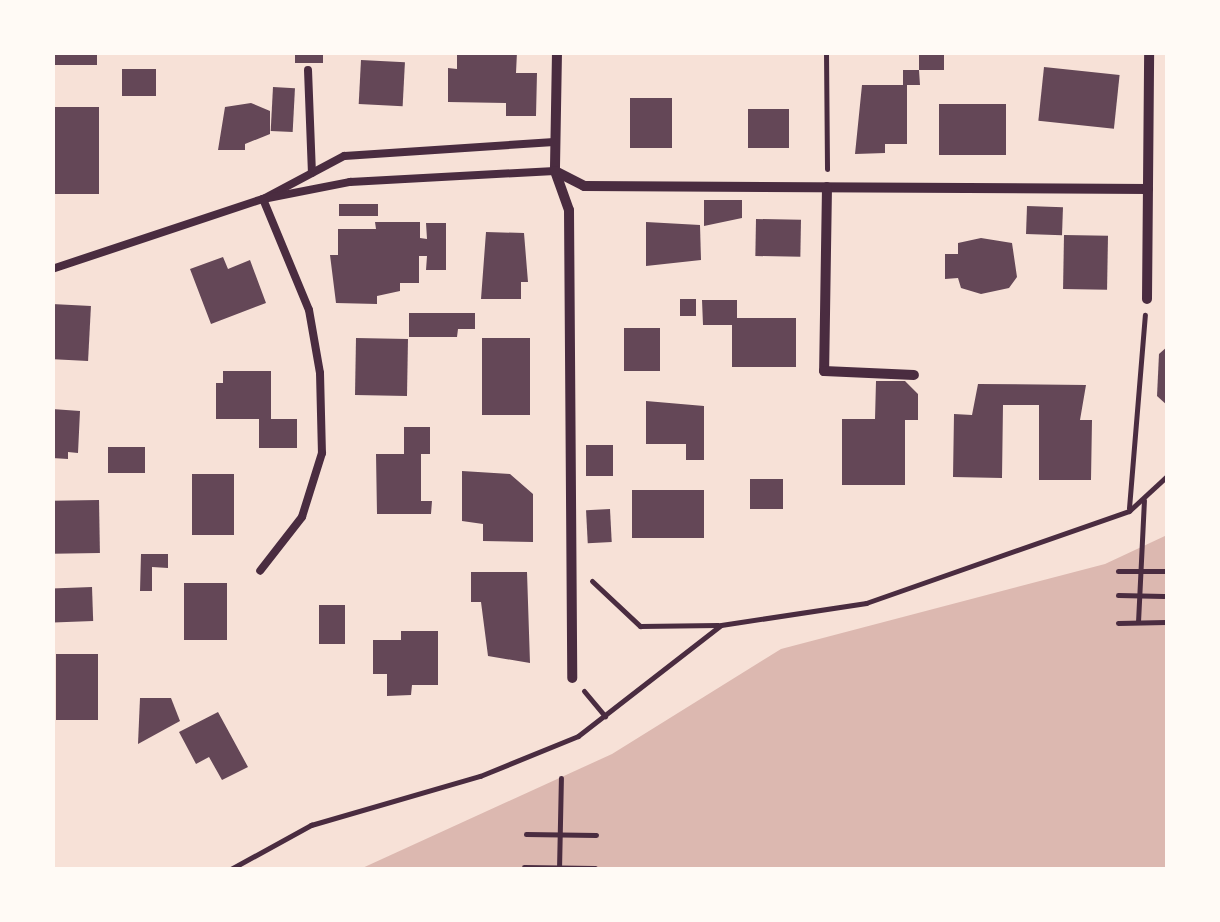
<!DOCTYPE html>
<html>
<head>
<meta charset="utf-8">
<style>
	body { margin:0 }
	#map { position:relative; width:1220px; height:922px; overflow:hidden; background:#f7e1d7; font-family:Commissioner,sans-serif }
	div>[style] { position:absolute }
	.water>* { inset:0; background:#dcb8b0 }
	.building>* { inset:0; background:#644757; transform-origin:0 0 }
	.path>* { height:5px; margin:-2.5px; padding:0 2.5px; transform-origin:2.5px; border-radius:2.5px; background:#4a2c40 }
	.service>* { height:8px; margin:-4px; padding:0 4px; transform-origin:4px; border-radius:4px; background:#4a2c40 }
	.minor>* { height:10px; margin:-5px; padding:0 5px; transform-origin:5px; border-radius:5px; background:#4a2c40 }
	span { translate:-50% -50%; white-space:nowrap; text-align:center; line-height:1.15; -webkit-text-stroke:8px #fffaf5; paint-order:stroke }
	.frame { position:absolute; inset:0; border:55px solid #fffaf5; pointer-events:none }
</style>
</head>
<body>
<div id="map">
	<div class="water">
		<div style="clip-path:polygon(1167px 535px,1167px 869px,358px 870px,612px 754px,781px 649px,1105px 564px)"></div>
	</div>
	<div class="building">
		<div style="left:52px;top:52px;width:45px;height:13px"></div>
		<div style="left:295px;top:52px;width:28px;height:11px"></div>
		<div style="clip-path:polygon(457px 52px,517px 52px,516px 73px,537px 73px,536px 116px,506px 116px,506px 103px,448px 102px,448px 68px,457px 69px)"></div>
		<div style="left:919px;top:52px;width:25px;height:18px"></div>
		<div style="left:361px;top:60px;width:44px;height:44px;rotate:3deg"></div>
		<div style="left:1044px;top:67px;width:76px;height:54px;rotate:6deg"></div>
		<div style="left:122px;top:69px;width:34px;height:27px"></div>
		<div style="clip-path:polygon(903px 70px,919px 70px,920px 85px,907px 85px,907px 144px,885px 144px,885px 153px,855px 154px,862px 85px,903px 85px)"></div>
		<div style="left:273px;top:87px;width:22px;height:44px;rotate:3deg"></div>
		<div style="left:630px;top:98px;width:42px;height:50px"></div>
		<div style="clip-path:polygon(251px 103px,270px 111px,270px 134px,245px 144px,245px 150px,218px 150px,225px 107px)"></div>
		<div style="left:939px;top:104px;width:67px;height:51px"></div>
		<div style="left:52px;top:107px;width:47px;height:87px"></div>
		<div style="left:748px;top:109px;width:41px;height:39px"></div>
		<div style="clip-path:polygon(704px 200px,742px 200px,742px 218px,704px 226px)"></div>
		<div style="left:339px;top:204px;width:39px;height:12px"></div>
		<div style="left:1027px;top:206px;width:36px;height:28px;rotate:2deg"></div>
		<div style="left:756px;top:219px;width:45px;height:37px;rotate:1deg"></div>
		<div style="clip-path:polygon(375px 222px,420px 222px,420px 238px,427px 239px,426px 223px,446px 223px,446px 270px,426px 270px,427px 256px,419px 256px,419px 283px,400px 283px,400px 291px,377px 296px,377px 304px,336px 303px,330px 255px,338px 255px,338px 229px,376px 229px)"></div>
		<div style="clip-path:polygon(646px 222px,700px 225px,701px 260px,646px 266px)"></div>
		<div style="clip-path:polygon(486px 232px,524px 233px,528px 282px,521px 282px,521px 299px,481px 299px)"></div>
		<div style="left:1064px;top:235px;width:44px;height:54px;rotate:1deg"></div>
		<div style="clip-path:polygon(981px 238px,1012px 243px,1017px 277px,1009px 288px,981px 294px,961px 288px,958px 278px,945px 279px,945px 254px,958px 254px,958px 243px)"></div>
		<div style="clip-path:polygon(223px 257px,228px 269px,250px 260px,266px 303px,211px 324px,190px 269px)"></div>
		<div style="left:680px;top:299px;width:16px;height:17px"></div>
		<div style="clip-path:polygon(702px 300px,737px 300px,737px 318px,796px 318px,796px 367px,732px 367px,732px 325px,703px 325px)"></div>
		<div style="left:52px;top:304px;width:39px;height:55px;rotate:3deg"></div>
		<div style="clip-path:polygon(409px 313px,475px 313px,475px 329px,458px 329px,457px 337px,409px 337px)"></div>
		<div style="left:624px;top:328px;width:36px;height:43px"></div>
		<div style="left:356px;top:338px;width:52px;height:57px;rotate:1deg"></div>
		<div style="left:482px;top:338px;width:48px;height:77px"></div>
		<div style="clip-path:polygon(1168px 346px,1168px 406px,1157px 396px,1159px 354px)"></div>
		<div style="clip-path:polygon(223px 371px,271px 371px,271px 419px,297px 419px,297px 448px,259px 448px,259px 419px,216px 419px,216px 383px,223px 383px)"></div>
		<div style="clip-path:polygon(876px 381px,905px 381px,918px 394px,918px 420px,905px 420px,905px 485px,842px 485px,842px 419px,875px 419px)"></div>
		<div style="clip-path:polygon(978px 384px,1086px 385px,1080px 420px,1092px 420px,1091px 480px,1039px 480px,1039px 405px,1003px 405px,1002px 478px,953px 477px,954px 414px,972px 415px)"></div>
		<div style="clip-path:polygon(646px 401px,704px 406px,704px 460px,686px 460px,686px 444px,646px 444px)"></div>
		<div style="clip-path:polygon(52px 409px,80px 411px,78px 453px,68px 452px,68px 459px,52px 458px)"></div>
		<div style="clip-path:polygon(404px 427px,430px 427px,430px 454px,421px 454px,421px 501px,432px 501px,431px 514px,377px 514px,376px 454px,404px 454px)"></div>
		<div style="left:586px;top:445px;width:27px;height:31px"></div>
		<div style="left:108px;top:447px;width:37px;height:26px"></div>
		<div style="clip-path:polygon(462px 471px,510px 474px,533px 494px,533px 542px,483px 541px,483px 524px,462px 521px)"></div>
		<div style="left:192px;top:474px;width:42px;height:61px"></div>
		<div style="left:750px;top:479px;width:33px;height:30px"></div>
		<div style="left:704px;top:490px;width:48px;height:72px;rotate:90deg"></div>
		<div style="left:99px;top:500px;width:53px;height:47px;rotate:89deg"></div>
		<div style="left:610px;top:509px;width:33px;height:24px;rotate:87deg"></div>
		<div style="clip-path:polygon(141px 554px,168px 554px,168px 568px,152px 567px,152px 591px,140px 591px)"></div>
		<div style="clip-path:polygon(471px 572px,527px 572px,530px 663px,488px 656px,481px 602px,471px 602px)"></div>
		<div style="left:184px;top:583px;width:43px;height:57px"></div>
		<div style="left:92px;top:587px;width:34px;height:40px;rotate:88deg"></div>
		<div style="left:319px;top:605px;width:26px;height:39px"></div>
		<div style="clip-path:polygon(401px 631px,438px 631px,438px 685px,412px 685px,411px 695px,387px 696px,387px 674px,373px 674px,373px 640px,401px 640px)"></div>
		<div style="left:56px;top:654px;width:42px;height:66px"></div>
		<div style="clip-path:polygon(140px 698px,171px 698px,180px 721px,138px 744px)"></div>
		<div style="clip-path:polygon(218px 712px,248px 767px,222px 780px,209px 757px,196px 764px,179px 732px)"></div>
	</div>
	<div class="path">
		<div style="left:826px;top:52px;width:117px;rotate:89.5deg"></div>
		<div style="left:1129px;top:508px;width:194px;rotate:-85.3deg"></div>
		<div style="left:1118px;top:571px;width:46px"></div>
		<div style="left:592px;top:581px;width:66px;rotate:43.2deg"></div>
		<div style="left:640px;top:626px;width:78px;rotate:-0.7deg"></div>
		<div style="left:1118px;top:595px;width:46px;rotate:1.2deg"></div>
		<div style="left:1138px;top:622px;width:122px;rotate:-87.2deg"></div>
		<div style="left:1118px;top:623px;width:48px;rotate:-1.2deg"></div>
		<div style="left:584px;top:691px;width:33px;rotate:50deg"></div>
		<div style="left:526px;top:834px;width:70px;rotate:0.8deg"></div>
		<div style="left:524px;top:867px;width:71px;rotate:0.8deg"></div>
		<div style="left:229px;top:870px;width:94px;rotate:-28.8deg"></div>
		<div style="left:311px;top:825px;width:176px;rotate:-16.2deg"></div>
		<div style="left:480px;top:776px;width:106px;rotate:-22.2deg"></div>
		<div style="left:578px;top:736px;width:181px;rotate:-37.8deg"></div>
		<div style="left:721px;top:625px;width:147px;rotate:-8.6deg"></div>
		<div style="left:866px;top:603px;width:279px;rotate:-19.3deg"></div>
		<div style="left:1129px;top:511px;width:53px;rotate:-42.7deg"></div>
		<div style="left:559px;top:870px;width:92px;rotate:-88.8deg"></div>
	</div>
	<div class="service">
		<div style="left:308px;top:70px;width:103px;rotate:87.8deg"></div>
		<div style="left:554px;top:142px;width:210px;rotate:176.2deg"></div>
		<div style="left:344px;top:156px;width:92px;rotate:152deg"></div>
		<div style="left:263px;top:199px;width:89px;rotate:-11.1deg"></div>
		<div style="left:350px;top:182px;width:205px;rotate:-3.1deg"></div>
		<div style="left:52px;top:269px;width:222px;rotate:-18.4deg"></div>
		<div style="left:263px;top:199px;width:120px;rotate:67.5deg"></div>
		<div style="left:309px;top:310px;width:64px;rotate:80.1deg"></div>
		<div style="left:320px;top:373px;width:80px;rotate:88.6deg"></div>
		<div style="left:322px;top:453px;width:67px;rotate:107.4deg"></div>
		<div style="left:302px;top:517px;width:68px;rotate:127.9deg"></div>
	</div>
	<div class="minor">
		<div style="left:557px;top:52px;width:119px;rotate:91deg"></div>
		<div style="left:555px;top:171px;width:41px;rotate:70.3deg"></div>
		<div style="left:569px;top:210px;width:468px;rotate:89.6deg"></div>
		<div style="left:555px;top:171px;width:33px;rotate:27deg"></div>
		<div style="left:584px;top:186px;width:564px;rotate:0.3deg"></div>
		<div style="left:827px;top:187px;width:184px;rotate:90.9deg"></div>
		<div style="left:824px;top:371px;width:90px;rotate:2.5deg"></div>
		<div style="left:1147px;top:299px;width:247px;rotate:-89.5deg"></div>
	</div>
	<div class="frame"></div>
</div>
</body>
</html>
